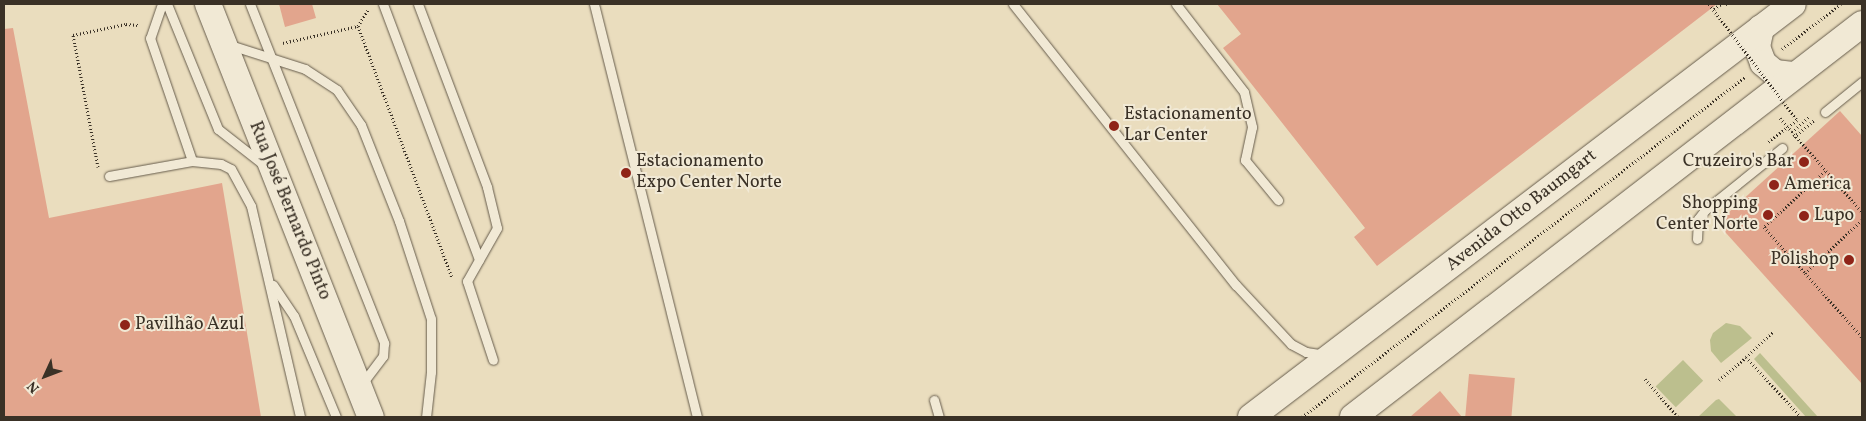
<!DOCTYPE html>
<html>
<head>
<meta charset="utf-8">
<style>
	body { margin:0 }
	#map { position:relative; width:1866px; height:421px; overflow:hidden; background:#eaddbe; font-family:Vollkorn,serif }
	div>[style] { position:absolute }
	.green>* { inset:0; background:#bcbf8e; transform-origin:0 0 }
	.building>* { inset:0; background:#e2a58d; transform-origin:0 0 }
	.path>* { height:3px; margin-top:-1.5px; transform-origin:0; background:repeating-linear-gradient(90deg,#3a3126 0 1px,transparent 0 3.5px) }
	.roads { filter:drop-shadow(0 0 1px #665c4c) drop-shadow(0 0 1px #665c4c) }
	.lane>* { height:9px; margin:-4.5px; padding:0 4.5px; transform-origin:4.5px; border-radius:4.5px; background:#f1e9d5 }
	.secondary>* { height:26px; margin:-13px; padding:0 13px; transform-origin:13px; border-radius:13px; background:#f1e9d5 }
	.path-bridge>* { height:3px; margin-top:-1.5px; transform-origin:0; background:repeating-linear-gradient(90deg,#3a3126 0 1px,transparent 0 3.5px) }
	.dots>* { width:14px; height:14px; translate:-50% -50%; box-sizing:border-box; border:2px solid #f1e9d5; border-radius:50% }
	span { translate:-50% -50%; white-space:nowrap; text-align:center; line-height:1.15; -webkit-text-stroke:4px #f1e9d5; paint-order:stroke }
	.poi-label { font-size:18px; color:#3a3126 }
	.left { translate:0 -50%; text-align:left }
	.right { translate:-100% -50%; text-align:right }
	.street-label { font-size:18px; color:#3a3126 }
	.frame { position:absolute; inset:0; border:5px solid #3a3126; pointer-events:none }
	.north { position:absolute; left:20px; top:351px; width:50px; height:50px; -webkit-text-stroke:4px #f1e9d5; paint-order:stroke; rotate:227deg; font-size:14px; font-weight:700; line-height:20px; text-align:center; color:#3a3126 }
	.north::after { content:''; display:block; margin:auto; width:18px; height:22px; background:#3a3126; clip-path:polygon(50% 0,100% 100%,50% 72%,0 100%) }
</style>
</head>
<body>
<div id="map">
	<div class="green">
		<div style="clip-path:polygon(1726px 323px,1740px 326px,1752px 338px,1721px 363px,1711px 351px,1710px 340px,1713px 333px)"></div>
		<div style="clip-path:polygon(1760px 353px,1818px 417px,1806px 417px,1754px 359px)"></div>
		<div style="left:1683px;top:360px;width:29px;height:38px;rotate:46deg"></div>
		<div style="clip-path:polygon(1719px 399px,1737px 417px,1698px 417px,1716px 400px)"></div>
	</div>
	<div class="building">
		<div style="clip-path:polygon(279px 4px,312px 4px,316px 18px,285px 27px)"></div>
		<div style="clip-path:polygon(1217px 4px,1717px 4px,1377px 266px,1354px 237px,1365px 228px,1223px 48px,1241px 34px)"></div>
		<div style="clip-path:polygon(13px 28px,49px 218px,222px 183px,261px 417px,4px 417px,4px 29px)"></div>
		<div style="clip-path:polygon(1840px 111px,1862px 136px,1862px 384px,1717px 223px)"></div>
		<div style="left:1469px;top:374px;width:46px;height:43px;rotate:5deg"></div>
		<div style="clip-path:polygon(1440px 391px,1462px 417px,1410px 417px)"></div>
	</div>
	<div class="path">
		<div style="left:1727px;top:4px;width:3px;rotate:45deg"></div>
		<div style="left:1714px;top:9px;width:9px;rotate:-36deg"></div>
		<div style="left:358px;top:26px;width:269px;rotate:69.5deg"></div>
		<div style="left:283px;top:43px;width:77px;rotate:-12.8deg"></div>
		<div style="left:358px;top:26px;width:19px;rotate:-58deg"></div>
		<div style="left:1782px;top:49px;width:74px;rotate:-37.3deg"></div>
		<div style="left:1780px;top:118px;width:125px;rotate:48.9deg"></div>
		<div style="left:1792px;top:132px;width:24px;rotate:-42deg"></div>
		<div style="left:1794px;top:137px;width:26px;rotate:-40deg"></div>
		<div style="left:98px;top:167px;width:134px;rotate:-100.7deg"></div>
		<div style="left:73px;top:35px;width:54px;rotate:-11.7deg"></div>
		<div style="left:126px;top:24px;width:12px;rotate:5deg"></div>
		<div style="left:1825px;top:171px;width:83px;rotate:137.4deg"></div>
		<div style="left:1764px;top:227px;width:62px;rotate:48.3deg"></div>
		<div style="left:1805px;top:273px;width:78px;rotate:-42.9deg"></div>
		<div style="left:1805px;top:273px;width:86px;rotate:48.3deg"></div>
		<div style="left:1746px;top:357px;width:37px;rotate:-43deg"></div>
		<div style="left:1645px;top:379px;width:50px;rotate:49deg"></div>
		<div style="left:1719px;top:380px;width:35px;rotate:-40deg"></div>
		<div style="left:1746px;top:357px;width:81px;rotate:47.5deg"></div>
		<div style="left:1302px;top:417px;width:558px;rotate:-37.51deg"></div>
	</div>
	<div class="roads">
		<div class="lane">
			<div style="left:162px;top:4px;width:36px;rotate:109deg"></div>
			<div style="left:150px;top:38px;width:130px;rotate:71.1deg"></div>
			<div style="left:167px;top:4px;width:135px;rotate:67.8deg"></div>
			<div style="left:218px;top:129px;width:58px;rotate:38deg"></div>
			<div style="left:250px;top:4px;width:365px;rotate:68.4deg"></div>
			<div style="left:384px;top:343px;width:13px;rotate:94deg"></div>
			<div style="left:383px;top:356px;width:34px;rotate:127deg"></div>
			<div style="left:383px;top:4px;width:273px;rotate:69.4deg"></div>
			<div style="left:418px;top:4px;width:196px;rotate:69.3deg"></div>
			<div style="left:487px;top:187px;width:42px;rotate:76.3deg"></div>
			<div style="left:497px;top:228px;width:61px;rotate:119.5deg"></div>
			<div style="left:467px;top:281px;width:83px;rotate:71.8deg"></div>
			<div style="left:594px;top:4px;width:426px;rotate:76deg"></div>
			<div style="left:1013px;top:4px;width:359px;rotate:51.6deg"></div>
			<div style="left:1236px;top:285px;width:81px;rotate:47deg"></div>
			<div style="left:1291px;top:344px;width:17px;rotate:28deg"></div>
			<div style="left:1306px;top:352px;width:18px;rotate:9deg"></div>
			<div style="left:1176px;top:4px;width:111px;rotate:52.3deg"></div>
			<div style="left:1244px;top:92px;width:36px;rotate:77deg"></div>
			<div style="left:1252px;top:127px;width:34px;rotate:102deg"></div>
			<div style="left:1245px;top:160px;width:52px;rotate:50.5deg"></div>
			<div style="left:230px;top:45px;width:79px;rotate:17.7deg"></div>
			<div style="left:305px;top:69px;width:38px;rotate:33deg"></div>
			<div style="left:337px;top:90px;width:42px;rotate:55.6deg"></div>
			<div style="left:361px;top:125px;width:103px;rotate:68.4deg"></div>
			<div style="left:399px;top:221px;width:103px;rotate:71.9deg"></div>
			<div style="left:431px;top:319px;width:53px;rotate:90deg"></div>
			<div style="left:431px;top:372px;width:45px;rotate:96.3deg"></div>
			<div style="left:1825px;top:112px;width:48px;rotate:-39deg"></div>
			<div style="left:109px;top:176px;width:84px;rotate:-10.2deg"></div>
			<div style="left:192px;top:161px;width:29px;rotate:6deg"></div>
			<div style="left:221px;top:164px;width:11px;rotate:27deg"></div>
			<div style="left:231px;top:169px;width:42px;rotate:61.6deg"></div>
			<div style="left:251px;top:206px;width:217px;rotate:76.9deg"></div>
			<div style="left:1697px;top:239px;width:20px;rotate:-87deg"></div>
			<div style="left:1698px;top:219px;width:11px;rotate:-52deg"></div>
			<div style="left:1705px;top:210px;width:99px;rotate:-38.8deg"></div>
			<div style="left:273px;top:285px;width:37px;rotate:56deg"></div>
			<div style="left:294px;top:316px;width:109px;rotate:67.4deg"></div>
			<div style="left:934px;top:400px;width:18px;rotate:74deg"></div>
		</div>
		<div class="secondary">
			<div style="left:208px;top:4px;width:444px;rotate:68.5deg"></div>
			<div style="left:1761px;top:28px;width:19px;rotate:102deg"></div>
			<div style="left:1757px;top:47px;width:17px;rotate:69deg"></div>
			<div style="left:1763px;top:63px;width:16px;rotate:40deg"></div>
			<div style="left:1775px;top:73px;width:20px;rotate:6deg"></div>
			<div style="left:1251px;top:417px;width:681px;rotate:-37.31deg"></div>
			<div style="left:1353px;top:417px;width:643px;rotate:-37.67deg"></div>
		</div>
	</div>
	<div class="path-bridge">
		<div style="left:1709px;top:4px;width:146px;rotate:52.8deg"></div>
		<div style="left:1797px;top:120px;width:38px;rotate:143deg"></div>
	</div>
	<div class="dots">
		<div style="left:1114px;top:126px;background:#8f2418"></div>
		<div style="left:1804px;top:162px;background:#8f2418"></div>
		<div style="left:626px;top:173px;background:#8f2418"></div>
		<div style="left:1774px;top:185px;background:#8f2418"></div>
		<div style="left:1768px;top:215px;background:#8f2418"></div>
		<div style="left:1804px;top:216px;background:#8f2418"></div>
		<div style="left:1849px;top:260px;background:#8f2418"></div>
		<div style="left:125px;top:325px;background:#8f2418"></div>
	</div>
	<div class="poi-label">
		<span class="left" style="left:1124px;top:126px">Estacionamento<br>Lar Center</span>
		<span class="right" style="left:1794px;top:162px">Cruzeiro's Bar</span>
		<span class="left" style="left:636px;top:173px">Estacionamento<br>Expo Center Norte</span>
		<span class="left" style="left:1784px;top:185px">America</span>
		<span class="right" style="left:1758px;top:215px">Shopping<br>Center Norte</span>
		<span class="left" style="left:1814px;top:216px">Lupo</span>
		<span class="right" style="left:1839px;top:260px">Polishop</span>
		<span class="left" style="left:135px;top:325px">Pavilhão Azul</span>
	</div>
	<div class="street-label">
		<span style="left:289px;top:211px;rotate:68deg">Rua José Bernardo Pinto</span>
		<span style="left:1522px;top:211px;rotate:-38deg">Avenida Otto Baumgart</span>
	</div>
	<div class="frame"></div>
	<div class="north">N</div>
</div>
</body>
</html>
